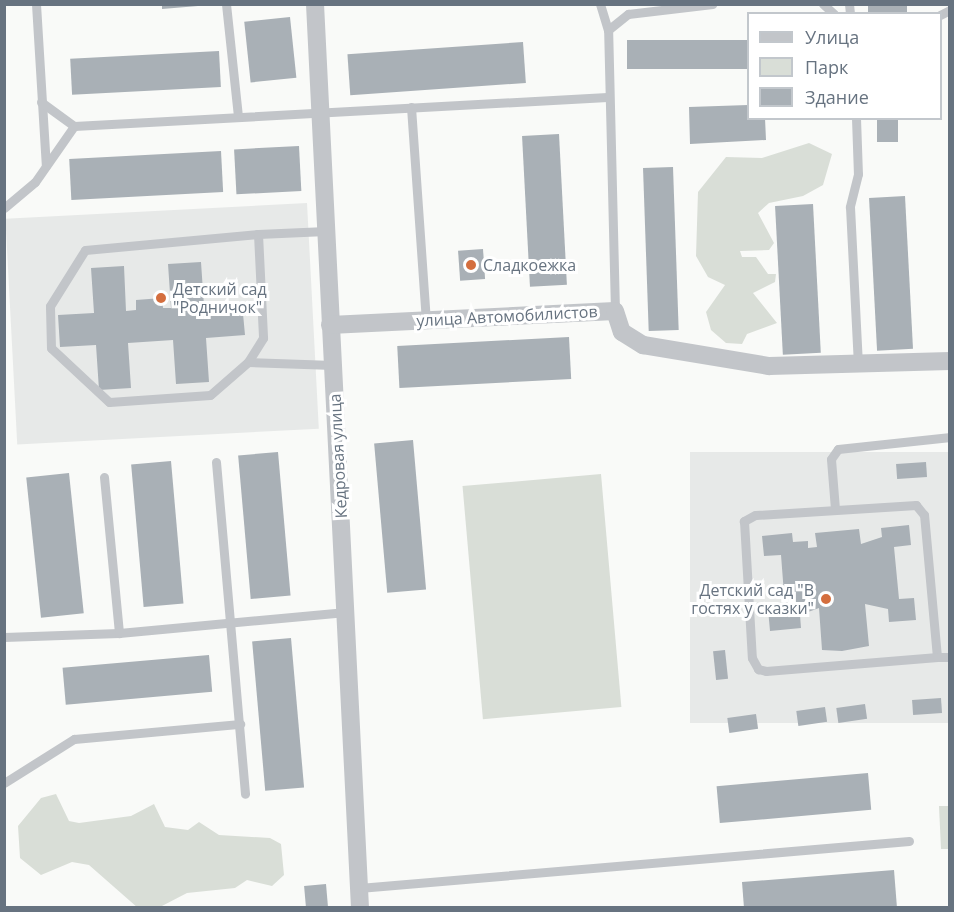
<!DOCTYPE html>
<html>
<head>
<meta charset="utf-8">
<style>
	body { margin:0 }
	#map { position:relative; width:954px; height:912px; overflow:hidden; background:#f9faf8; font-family:"Open Sans",sans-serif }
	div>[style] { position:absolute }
	.built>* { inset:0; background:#e7e9e8; transform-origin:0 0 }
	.green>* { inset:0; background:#d9ded7; transform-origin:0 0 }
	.building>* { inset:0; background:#a9b0b6; transform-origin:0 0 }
	.lane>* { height:9px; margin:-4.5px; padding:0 4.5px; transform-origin:4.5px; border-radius:4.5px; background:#c2c5c9 }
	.street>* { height:18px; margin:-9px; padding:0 9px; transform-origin:9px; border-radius:9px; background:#c2c5c9 }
	.dots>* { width:16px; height:16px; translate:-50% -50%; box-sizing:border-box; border:3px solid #fff; border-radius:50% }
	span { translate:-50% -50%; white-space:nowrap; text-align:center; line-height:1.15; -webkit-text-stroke:6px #fff; paint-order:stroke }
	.poi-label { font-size:16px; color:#677380 }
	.left { translate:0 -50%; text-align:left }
	.right { translate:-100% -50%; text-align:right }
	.street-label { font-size:16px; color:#677380 }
	.frame { position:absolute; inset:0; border:6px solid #677380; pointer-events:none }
	.legend { position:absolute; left:747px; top:12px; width:195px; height:108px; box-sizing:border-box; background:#fff; border:2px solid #c2c7cc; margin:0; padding:8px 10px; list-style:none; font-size:18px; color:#677380 }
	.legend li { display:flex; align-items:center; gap:12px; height:30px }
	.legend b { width:30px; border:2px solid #c2c7cc }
</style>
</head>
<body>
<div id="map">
	<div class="built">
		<div style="left:307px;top:203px;width:226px;height:302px;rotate:87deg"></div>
		<div style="left:949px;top:452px;width:271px;height:259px;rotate:90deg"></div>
	</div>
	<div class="green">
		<div style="clip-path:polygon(809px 143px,832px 154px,823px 185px,803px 196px,769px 203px,758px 213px,774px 243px,769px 250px,740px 251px,742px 257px,756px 257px,768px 274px,776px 274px,775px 282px,753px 293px,777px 323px,747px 334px,742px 344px,726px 343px,711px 330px,706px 312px,725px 285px,708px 277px,696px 256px,698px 192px,726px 157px,762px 158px)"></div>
		<div style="left:601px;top:474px;width:234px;height:139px;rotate:85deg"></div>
		<div style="clip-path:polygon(56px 794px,69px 821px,79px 823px,131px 816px,154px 804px,165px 827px,188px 830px,199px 822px,219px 835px,270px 838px,281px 844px,284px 875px,272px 886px,247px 880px,235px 888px,187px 893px,160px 907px,138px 908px,89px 865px,72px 862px,41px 875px,20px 858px,18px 826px,41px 798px)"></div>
		<div style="clip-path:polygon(939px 806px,949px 806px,949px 849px,941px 849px)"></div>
	</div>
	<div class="building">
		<div style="clip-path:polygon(162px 4px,198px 4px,198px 6px,162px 9px)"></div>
		<div style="left:868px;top:4px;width:39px;height:10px"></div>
		<div style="left:290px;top:17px;width:61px;height:46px;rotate:84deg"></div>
		<div style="left:748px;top:40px;width:29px;height:121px;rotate:90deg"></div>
		<div style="left:523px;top:42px;width:41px;height:176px;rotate:86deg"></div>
		<div style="left:219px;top:51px;width:36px;height:149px;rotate:87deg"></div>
		<div style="clip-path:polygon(748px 105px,748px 118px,765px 118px,766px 140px,690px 144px,689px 107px)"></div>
		<div style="left:877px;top:118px;width:21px;height:24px"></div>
		<div style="left:559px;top:134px;width:151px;height:37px;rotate:87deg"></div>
		<div style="left:299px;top:146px;width:45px;height:65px;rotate:87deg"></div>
		<div style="left:221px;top:151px;width:41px;height:152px;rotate:87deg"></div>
		<div style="left:673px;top:167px;width:163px;height:30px;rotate:88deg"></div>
		<div style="left:905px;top:196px;width:153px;height:36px;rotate:87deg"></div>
		<div style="left:813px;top:204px;width:149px;height:38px;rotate:87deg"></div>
		<div style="left:483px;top:249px;width:30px;height:25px;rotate:86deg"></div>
		<div style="clip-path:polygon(201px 262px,204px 306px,242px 303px,245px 335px,206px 338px,209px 382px,176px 384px,173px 340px,128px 343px,131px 388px,99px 390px,96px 345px,60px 347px,58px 315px,94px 313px,91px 268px,124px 266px,126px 311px,136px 310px,136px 300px,162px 298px,163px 308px,171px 308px,168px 264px)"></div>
		<div style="left:569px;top:337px;width:42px;height:172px;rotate:87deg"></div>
		<div style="left:413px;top:440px;width:150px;height:39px;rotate:85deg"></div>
		<div style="left:278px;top:452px;width:144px;height:40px;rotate:85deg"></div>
		<div style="left:171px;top:461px;width:143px;height:40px;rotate:85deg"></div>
		<div style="left:926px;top:462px;width:15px;height:30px;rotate:86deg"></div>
		<div style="left:69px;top:473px;width:141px;height:43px;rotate:84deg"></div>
		<div style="clip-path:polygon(909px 525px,911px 545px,894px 547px,899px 599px,914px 598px,916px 620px,889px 622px,888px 609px,865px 604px,869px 646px,842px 651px,822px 650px,819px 608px,800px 615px,801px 628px,770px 631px,768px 609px,785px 607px,781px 555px,764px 556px,762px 536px,792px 533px,793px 542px,808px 541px,808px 548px,817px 547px,815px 533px,859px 529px,861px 544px,882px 537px,881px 528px)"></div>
		<div style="left:291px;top:638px;width:150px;height:39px;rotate:85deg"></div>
		<div style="left:725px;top:650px;width:29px;height:12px;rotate:84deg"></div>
		<div style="left:209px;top:655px;width:37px;height:147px;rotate:85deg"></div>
		<div style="left:941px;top:698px;width:15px;height:29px;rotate:86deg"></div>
		<div style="left:865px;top:704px;width:15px;height:29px;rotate:82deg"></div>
		<div style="left:825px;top:707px;width:15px;height:29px;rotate:82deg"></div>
		<div style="left:756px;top:714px;width:15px;height:29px;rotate:82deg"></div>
		<div style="left:868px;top:773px;width:37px;height:152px;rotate:85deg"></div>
		<div style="clip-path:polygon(894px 870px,897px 908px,744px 908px,742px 882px)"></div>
		<div style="left:326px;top:884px;width:24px;height:22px;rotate:85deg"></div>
	</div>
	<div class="lane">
		<div style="left:36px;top:4px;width:162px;rotate:86.5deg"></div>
		<div style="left:226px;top:4px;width:113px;rotate:83.9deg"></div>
		<div style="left:600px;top:4px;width:27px;rotate:73deg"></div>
		<div style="left:823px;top:4px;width:15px;rotate:42deg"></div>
		<div style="left:849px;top:4px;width:10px;rotate:84deg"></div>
		<div style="left:940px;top:15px;width:11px;rotate:-27deg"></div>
		<div style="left:41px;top:102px;width:41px;rotate:36deg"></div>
		<div style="left:74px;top:126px;width:534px;rotate:-3.11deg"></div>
		<div style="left:411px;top:107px;width:214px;rotate:86deg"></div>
		<div style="left:856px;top:118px;width:56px;rotate:88deg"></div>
		<div style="left:858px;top:174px;width:34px;rotate:104deg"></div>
		<div style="left:850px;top:207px;width:159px;rotate:87.1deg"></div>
		<div style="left:4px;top:208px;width:40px;rotate:-40deg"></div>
		<div style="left:35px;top:182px;width:68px;rotate:-55.1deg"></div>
		<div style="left:258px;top:234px;width:104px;rotate:87.2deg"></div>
		<div style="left:263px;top:338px;width:28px;rotate:122deg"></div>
		<div style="left:248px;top:362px;width:50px;rotate:139deg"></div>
		<div style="left:210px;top:395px;width:101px;rotate:176deg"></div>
		<div style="left:109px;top:402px;width:79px;rotate:-137deg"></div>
		<div style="left:51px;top:348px;width:42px;rotate:-91.4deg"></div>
		<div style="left:50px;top:306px;width:66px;rotate:-58deg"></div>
		<div style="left:85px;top:250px;width:174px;rotate:-5.3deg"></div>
		<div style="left:258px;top:234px;width:68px;rotate:-2.5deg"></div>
		<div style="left:615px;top:311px;width:281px;rotate:-91.4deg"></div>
		<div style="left:608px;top:30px;width:26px;rotate:-39deg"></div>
		<div style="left:628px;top:14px;width:85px;rotate:-6.8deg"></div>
		<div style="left:248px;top:362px;width:85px;rotate:2deg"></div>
		<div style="left:216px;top:462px;width:333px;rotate:85deg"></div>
		<div style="left:104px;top:477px;width:157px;rotate:84.5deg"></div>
		<div style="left:835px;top:509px;width:50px;rotate:-94.6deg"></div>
		<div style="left:831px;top:459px;width:12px;rotate:-55deg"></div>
		<div style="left:838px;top:449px;width:113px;rotate:-6.1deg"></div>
		<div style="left:4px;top:637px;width:115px;rotate:-2deg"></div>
		<div style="left:119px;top:633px;width:228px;rotate:-5.3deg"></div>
		<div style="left:937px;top:657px;width:143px;rotate:-95.2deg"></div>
		<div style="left:924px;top:515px;width:13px;rotate:-129deg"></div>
		<div style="left:916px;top:505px;width:161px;rotate:176.4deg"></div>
		<div style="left:755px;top:515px;width:13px;rotate:151deg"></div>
		<div style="left:744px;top:521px;width:137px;rotate:86.7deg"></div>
		<div style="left:752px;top:658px;width:13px;rotate:61deg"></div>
		<div style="left:758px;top:669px;width:8px;rotate:14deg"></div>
		<div style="left:766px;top:671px;width:172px;rotate:-4.7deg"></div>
		<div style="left:937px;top:657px;width:13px"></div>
		<div style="left:4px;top:783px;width:83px;rotate:-32.2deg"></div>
		<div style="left:74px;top:739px;width:167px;rotate:-5.2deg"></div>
		<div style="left:359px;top:888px;width:552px;rotate:-4.88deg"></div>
	</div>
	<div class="street">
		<div style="left:315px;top:4px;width:905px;rotate:87.15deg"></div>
		<div style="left:330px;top:325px;width:285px;rotate:-2.8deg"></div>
		<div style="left:615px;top:311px;width:22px;rotate:72deg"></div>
		<div style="left:622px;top:332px;width:25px;rotate:32deg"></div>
		<div style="left:643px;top:345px;width:128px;rotate:9.5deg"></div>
		<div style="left:769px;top:366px;width:181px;rotate:-1.6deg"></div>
	</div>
	<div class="dots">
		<div style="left:471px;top:265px;background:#d46e3e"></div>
		<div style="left:161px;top:298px;background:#d46e3e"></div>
		<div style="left:826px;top:599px;background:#d46e3e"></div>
	</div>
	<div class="poi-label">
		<span class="left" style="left:483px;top:265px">Сладкоежка</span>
		<span class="left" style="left:173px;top:298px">Детский сад<br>"Родничок"</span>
		<span class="right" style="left:814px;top:599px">Детский сад "В<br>гостях у сказки"</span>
	</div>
	<div class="street-label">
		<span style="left:507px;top:316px;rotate:-3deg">улица Автомобилистов</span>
		<span style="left:338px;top:456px;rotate:-93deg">Кедровая улица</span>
	</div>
	<div class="frame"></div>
	<ul class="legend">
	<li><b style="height:8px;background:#c2c5c9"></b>Улица</li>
	<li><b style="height:16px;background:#d9ded7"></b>Парк</li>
	<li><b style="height:16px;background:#a9b0b6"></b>Здание</li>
	</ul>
</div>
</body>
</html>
